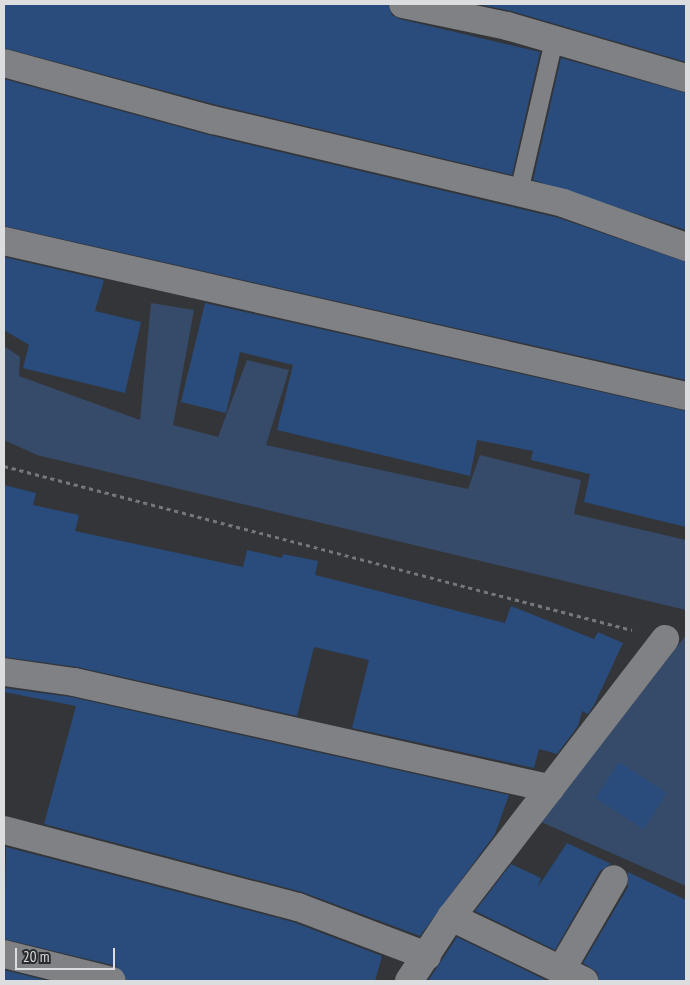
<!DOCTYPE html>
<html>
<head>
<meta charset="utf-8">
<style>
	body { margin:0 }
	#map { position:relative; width:690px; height:985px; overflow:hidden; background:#333538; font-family:"PT Sans Narrow",sans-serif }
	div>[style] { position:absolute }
	.green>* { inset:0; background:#364b69 }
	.building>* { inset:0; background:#294c7d; transform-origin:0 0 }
	.path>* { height:3px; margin-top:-1.5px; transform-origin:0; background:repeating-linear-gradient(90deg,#76777a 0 4px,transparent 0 8px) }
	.service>* { height:18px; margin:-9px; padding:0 9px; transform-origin:9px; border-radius:9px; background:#7f8185 }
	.minor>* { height:28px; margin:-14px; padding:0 14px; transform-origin:14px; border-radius:14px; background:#7f8185 }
	.tertiary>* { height:28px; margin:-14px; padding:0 14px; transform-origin:14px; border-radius:14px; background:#7f8185 }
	span { translate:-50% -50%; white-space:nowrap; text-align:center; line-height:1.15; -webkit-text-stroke:4.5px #292b2e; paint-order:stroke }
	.frame { position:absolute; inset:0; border:5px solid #dcdddf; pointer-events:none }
	.scale { position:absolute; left:15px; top:948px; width:100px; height:22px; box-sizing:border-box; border:2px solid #dcdddf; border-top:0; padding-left:6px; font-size:15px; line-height:18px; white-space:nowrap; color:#dcdddf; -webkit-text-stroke:4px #292b2e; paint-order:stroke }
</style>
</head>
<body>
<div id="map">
	<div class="green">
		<div style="clip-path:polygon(151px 303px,194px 310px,173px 425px,218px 437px,247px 360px,289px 370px,266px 445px,468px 489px,480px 455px,581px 480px,574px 514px,686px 540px,686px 610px,37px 455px,4px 440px,4px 346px,20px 357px,19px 376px,140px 420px)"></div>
		<div style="clip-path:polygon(686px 635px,686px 886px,541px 822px)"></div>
	</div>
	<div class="building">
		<div style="clip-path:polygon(4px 4px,388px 4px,392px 15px,400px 19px,540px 52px,512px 175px,217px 105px,4px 48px)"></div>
		<div style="clip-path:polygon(477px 4px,686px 4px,686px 62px,511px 11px)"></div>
		<div style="clip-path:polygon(561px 58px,686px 93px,686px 230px,533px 180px)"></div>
		<div style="clip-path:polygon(4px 79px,209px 135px,559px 218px,686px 262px,686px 380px,4px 226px)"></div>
		<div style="clip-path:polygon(4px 257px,104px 280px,95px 311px,141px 322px,125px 393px,23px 368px,29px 345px,4px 330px)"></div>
		<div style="clip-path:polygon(205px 303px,686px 411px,686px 527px,584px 502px,590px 474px,531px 460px,533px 451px,477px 440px,470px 476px,277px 430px,293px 365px,240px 352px,226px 413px,181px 402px)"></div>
		<div style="clip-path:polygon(4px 485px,36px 493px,33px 505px,79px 515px,75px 531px,243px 567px,247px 550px,282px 558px,283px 554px,318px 561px,315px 575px,505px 623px,511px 606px,594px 639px,598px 632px,623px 643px,594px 705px,588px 714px,582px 711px,578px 726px,557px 754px,539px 749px,534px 768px,352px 728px,369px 660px,314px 647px,297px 716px,77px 667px,4px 657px)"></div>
		<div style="clip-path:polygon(4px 688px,71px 697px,509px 795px,495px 834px,420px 936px,302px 892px,44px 824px,76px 706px,4px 692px)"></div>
		<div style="left:619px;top:762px;width:57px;height:43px;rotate:33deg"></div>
		<div style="clip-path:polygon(567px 843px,611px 864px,600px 871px,555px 950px,475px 911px,511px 864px,541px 878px,538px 887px)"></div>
		<div style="clip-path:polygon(6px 847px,293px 922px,382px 956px,375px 981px,127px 981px,116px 966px,4px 939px)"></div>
		<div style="clip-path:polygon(628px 872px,686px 900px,686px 981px,599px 981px,597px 972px,583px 963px,628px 887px)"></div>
		<div style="clip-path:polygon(457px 937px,548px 981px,428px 981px)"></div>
		<div style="clip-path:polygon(4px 970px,49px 981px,4px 981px)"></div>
	</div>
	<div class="path">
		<div style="left:4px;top:466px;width:649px;rotate:14.64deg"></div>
	</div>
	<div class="service">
		<div style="left:519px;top:192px;width:156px;rotate:-77deg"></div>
	</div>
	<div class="minor">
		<div style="left:403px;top:4px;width:106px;rotate:11.9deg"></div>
		<div style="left:507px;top:26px;width:186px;rotate:16.2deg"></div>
		<div style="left:4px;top:63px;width:217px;rotate:15.3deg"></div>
		<div style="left:213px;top:120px;width:360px;rotate:13.3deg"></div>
		<div style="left:563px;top:203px;width:131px;rotate:19.7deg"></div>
		<div style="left:4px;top:241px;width:699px;rotate:12.8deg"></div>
		<div style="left:4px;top:672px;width:71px;rotate:8.1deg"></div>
		<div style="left:74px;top:682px;width:488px;rotate:12.6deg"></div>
		<div style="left:4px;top:830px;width:304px;rotate:14.7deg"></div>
		<div style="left:298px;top:907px;width:138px;rotate:20.8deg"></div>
		<div style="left:451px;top:917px;width:148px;rotate:25.7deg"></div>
		<div style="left:561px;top:970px;width:105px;rotate:-59.8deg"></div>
		<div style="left:409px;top:981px;width:77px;rotate:-56.7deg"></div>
		<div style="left:451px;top:917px;width:351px;rotate:-52.4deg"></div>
	</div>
	<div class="tertiary">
		<div style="left:4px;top:954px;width:111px;rotate:14deg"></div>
	</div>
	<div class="frame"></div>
	<div class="scale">20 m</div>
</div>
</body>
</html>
